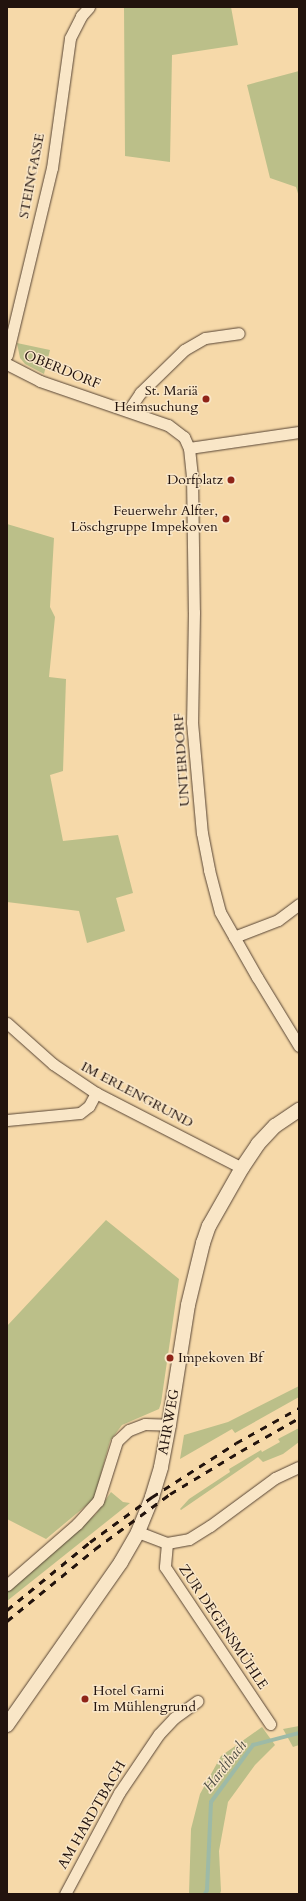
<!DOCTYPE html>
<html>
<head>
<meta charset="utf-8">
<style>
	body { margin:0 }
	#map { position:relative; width:306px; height:1901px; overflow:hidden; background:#f6d9a9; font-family:Cardo,serif }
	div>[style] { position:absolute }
	.green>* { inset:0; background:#bbbf89 }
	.stream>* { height:4px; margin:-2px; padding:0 2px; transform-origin:2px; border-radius:2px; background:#9dbaa7 }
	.roads { filter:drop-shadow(0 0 1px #574434) drop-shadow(0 0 1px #574434) }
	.minor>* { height:11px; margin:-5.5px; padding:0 5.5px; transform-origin:5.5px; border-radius:5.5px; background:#f9e6c7 }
	.tertiary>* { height:14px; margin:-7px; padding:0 7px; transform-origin:7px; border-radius:7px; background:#f9e6c7 }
	.rail>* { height:3px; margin-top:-1.5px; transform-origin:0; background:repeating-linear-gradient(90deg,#22130d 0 7px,transparent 0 14px) }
	.dots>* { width:11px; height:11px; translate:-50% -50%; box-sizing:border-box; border:2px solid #f9e6c7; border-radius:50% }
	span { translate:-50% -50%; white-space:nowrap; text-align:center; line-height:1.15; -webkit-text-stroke:3px #f9e6c7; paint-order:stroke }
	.street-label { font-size:14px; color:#22130d }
	.poi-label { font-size:14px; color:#22130d }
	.right { translate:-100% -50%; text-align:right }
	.left { translate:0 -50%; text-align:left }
	.water-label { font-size:15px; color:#4d4d43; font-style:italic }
	.frame { position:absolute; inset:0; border:8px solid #22130d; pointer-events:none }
</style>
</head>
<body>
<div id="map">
	<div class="green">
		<div style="clip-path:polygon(124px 7px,231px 7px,238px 45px,172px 55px,170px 162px,125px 156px)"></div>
		<div style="clip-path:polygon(299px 71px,299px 197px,296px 187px,270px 178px,247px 85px)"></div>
		<div style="clip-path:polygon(17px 343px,50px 350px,44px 374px,25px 364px,20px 358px)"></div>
		<div style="clip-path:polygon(7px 524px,54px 538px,50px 607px,55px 617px,49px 677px,66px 679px,63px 771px,50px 775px,63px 841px,118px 835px,133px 893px,116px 898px,125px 931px,87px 943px,79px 911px,7px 902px)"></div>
		<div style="clip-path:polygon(106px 1220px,179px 1279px,161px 1403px,159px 1409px,122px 1425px,110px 1441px,94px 1499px,46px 1539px,7px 1519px,7px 1326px)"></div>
		<div style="clip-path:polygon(299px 1386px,299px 1397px,235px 1433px,232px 1429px,180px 1459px,184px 1435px,228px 1422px)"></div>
		<div style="clip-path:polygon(299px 1428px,299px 1442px,283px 1454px,263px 1462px,258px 1457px,181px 1510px,180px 1509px,189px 1499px,230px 1472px,229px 1469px,261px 1450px,262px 1452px,280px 1442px,278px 1439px)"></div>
		<div style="clip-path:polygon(111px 1492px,123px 1502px,130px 1503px,7px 1601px,7px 1592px,96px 1514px)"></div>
		<div style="clip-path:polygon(299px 1726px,299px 1745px,293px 1747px,283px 1729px)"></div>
		<div style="clip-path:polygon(262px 1727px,275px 1745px,255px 1765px,228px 1802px,219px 1851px,221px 1891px,220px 1894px,189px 1894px,191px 1829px,200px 1794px,221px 1756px)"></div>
	</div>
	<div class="stream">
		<div style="left:205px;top:1894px;width:4px;rotate:-63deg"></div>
		<div style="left:207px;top:1890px;width:88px;rotate:-87.4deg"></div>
		<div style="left:211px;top:1802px;width:71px;rotate:-53.6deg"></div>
		<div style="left:253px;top:1745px;width:48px;rotate:-14.6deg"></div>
	</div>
	<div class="roads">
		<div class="minor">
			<div style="left:7px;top:355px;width:192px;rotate:-76.5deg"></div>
			<div style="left:52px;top:168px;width:131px;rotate:-82.1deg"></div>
			<div style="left:70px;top:38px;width:25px;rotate:-63deg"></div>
			<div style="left:81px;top:16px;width:12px;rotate:-48deg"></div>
			<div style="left:7px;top:364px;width:37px;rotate:27deg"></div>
			<div style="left:40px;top:381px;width:135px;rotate:19deg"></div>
			<div style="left:168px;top:425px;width:20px;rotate:37deg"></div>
			<div style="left:184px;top:437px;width:12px;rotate:66deg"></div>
			<div style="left:189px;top:448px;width:27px;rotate:84deg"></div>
			<div style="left:192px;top:475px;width:137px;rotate:89.2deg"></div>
			<div style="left:194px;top:612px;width:110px;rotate:91deg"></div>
			<div style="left:192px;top:722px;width:111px;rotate:84.9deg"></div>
			<div style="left:202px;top:833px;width:38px;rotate:79deg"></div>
			<div style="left:209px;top:870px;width:43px;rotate:75.3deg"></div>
			<div style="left:220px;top:912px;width:75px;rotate:60.4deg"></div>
			<div style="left:257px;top:977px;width:81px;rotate:58.7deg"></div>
			<div style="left:128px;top:411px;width:22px;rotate:-56deg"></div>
			<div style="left:140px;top:393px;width:62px;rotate:-44.3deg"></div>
			<div style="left:184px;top:350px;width:24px;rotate:-30deg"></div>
			<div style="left:205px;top:338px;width:34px;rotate:-8deg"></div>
			<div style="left:189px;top:448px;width:111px;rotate:-8.3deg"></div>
			<div style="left:234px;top:937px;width:47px;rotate:-21.1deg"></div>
			<div style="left:278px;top:920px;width:26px;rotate:-37deg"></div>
			<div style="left:7px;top:1023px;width:62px;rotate:41.7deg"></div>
			<div style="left:53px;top:1064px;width:52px;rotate:34deg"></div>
			<div style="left:96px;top:1093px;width:164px;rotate:27.2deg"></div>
			<div style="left:7px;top:1120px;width:73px;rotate:-5.5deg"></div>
			<div style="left:80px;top:1113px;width:11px;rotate:-38deg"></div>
			<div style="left:89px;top:1106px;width:15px;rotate:-62deg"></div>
			<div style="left:138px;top:1532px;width:31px;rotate:21deg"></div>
			<div style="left:167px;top:1543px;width:22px;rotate:-10deg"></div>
			<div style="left:189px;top:1539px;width:25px;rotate:-32deg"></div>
			<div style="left:210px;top:1526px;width:81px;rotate:-36.4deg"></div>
			<div style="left:275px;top:1478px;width:26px;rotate:-25deg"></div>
			<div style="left:167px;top:1543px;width:24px;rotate:95deg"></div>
			<div style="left:165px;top:1567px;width:189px;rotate:56.2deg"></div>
			<div style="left:7px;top:1585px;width:93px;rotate:-41.1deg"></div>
			<div style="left:77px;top:1524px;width:31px;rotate:-48deg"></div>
			<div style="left:98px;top:1501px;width:63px;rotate:-72.4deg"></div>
			<div style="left:117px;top:1441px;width:16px;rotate:-43deg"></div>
			<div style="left:129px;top:1430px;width:17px;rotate:-21deg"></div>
			<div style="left:145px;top:1424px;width:24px;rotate:2deg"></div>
			<div style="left:65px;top:1894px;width:115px;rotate:-61.9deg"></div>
			<div style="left:119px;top:1793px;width:71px;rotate:-55.9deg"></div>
			<div style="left:159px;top:1734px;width:22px;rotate:-47deg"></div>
			<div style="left:174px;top:1718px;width:29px;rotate:-36deg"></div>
		</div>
		<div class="tertiary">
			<div style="left:7px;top:1725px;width:199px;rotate:-55deg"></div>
			<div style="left:121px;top:1562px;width:34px;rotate:-60deg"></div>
			<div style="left:138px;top:1532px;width:38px;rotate:-68deg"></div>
			<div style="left:152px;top:1497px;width:31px;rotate:-73deg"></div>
			<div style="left:161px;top:1467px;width:43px;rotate:-79.2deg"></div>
			<div style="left:169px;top:1425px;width:121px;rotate:-81deg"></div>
			<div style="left:188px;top:1305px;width:64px;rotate:-76.4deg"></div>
			<div style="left:203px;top:1243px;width:18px;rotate:-71deg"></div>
			<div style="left:209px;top:1226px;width:67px;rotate:-60.4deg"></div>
			<div style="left:242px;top:1168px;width:29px;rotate:-56deg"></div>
			<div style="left:258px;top:1144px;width:25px;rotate:-47deg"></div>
			<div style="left:275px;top:1126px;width:29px;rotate:-34deg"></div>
		</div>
	</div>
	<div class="rail">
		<div style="left:7px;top:1610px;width:107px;rotate:-39.3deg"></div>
		<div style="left:90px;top:1542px;width:77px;rotate:-36deg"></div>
		<div style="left:152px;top:1497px;width:100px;rotate:-32.7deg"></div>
		<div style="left:236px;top:1443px;width:72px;rotate:-29.1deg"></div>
		<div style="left:7px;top:1621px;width:114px;rotate:-39.3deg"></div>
		<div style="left:95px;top:1549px;width:93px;rotate:-36.3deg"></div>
		<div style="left:170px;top:1494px;width:83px;rotate:-31.2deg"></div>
		<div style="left:241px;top:1451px;width:67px;rotate:-29.6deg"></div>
	</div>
	<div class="dots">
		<div style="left:206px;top:399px;background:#8f2418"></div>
		<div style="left:231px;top:480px;background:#8f2418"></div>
		<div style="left:226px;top:519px;background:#8f2418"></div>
		<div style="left:170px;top:1358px;background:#8f2418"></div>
		<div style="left:85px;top:1699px;background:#8f2418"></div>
	</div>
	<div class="street-label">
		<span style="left:32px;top:176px;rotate:-79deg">STEINGASSE</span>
		<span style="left:62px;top:370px;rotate:22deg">OBERDORF</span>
		<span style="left:182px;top:760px;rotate:-94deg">UNTERDORF</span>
		<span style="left:137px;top:1095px;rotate:28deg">IM ERLENGRUND</span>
		<span style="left:169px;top:1422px;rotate:-80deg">AHRWEG</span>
		<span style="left:223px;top:1627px;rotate:56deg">ZUR DEGENSMÜHLE</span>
		<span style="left:92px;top:1815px;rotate:-60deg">AM HARDTBACH</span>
	</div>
	<div class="poi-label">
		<span class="right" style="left:198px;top:399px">St. Mariä<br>Heimsuchung</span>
		<span class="right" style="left:223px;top:480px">Dorfplatz</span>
		<span class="right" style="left:218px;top:519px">Feuerwehr Alfter,<br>Löschgruppe Impekoven</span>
		<span class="left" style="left:178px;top:1358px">Impekoven Bf</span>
		<span class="left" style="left:93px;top:1699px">Hotel Garni<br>Im Mühlengrund</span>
	</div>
	<div class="water-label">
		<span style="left:225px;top:1766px;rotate:-52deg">Hardtbach</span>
	</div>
	<div class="frame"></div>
</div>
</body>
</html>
